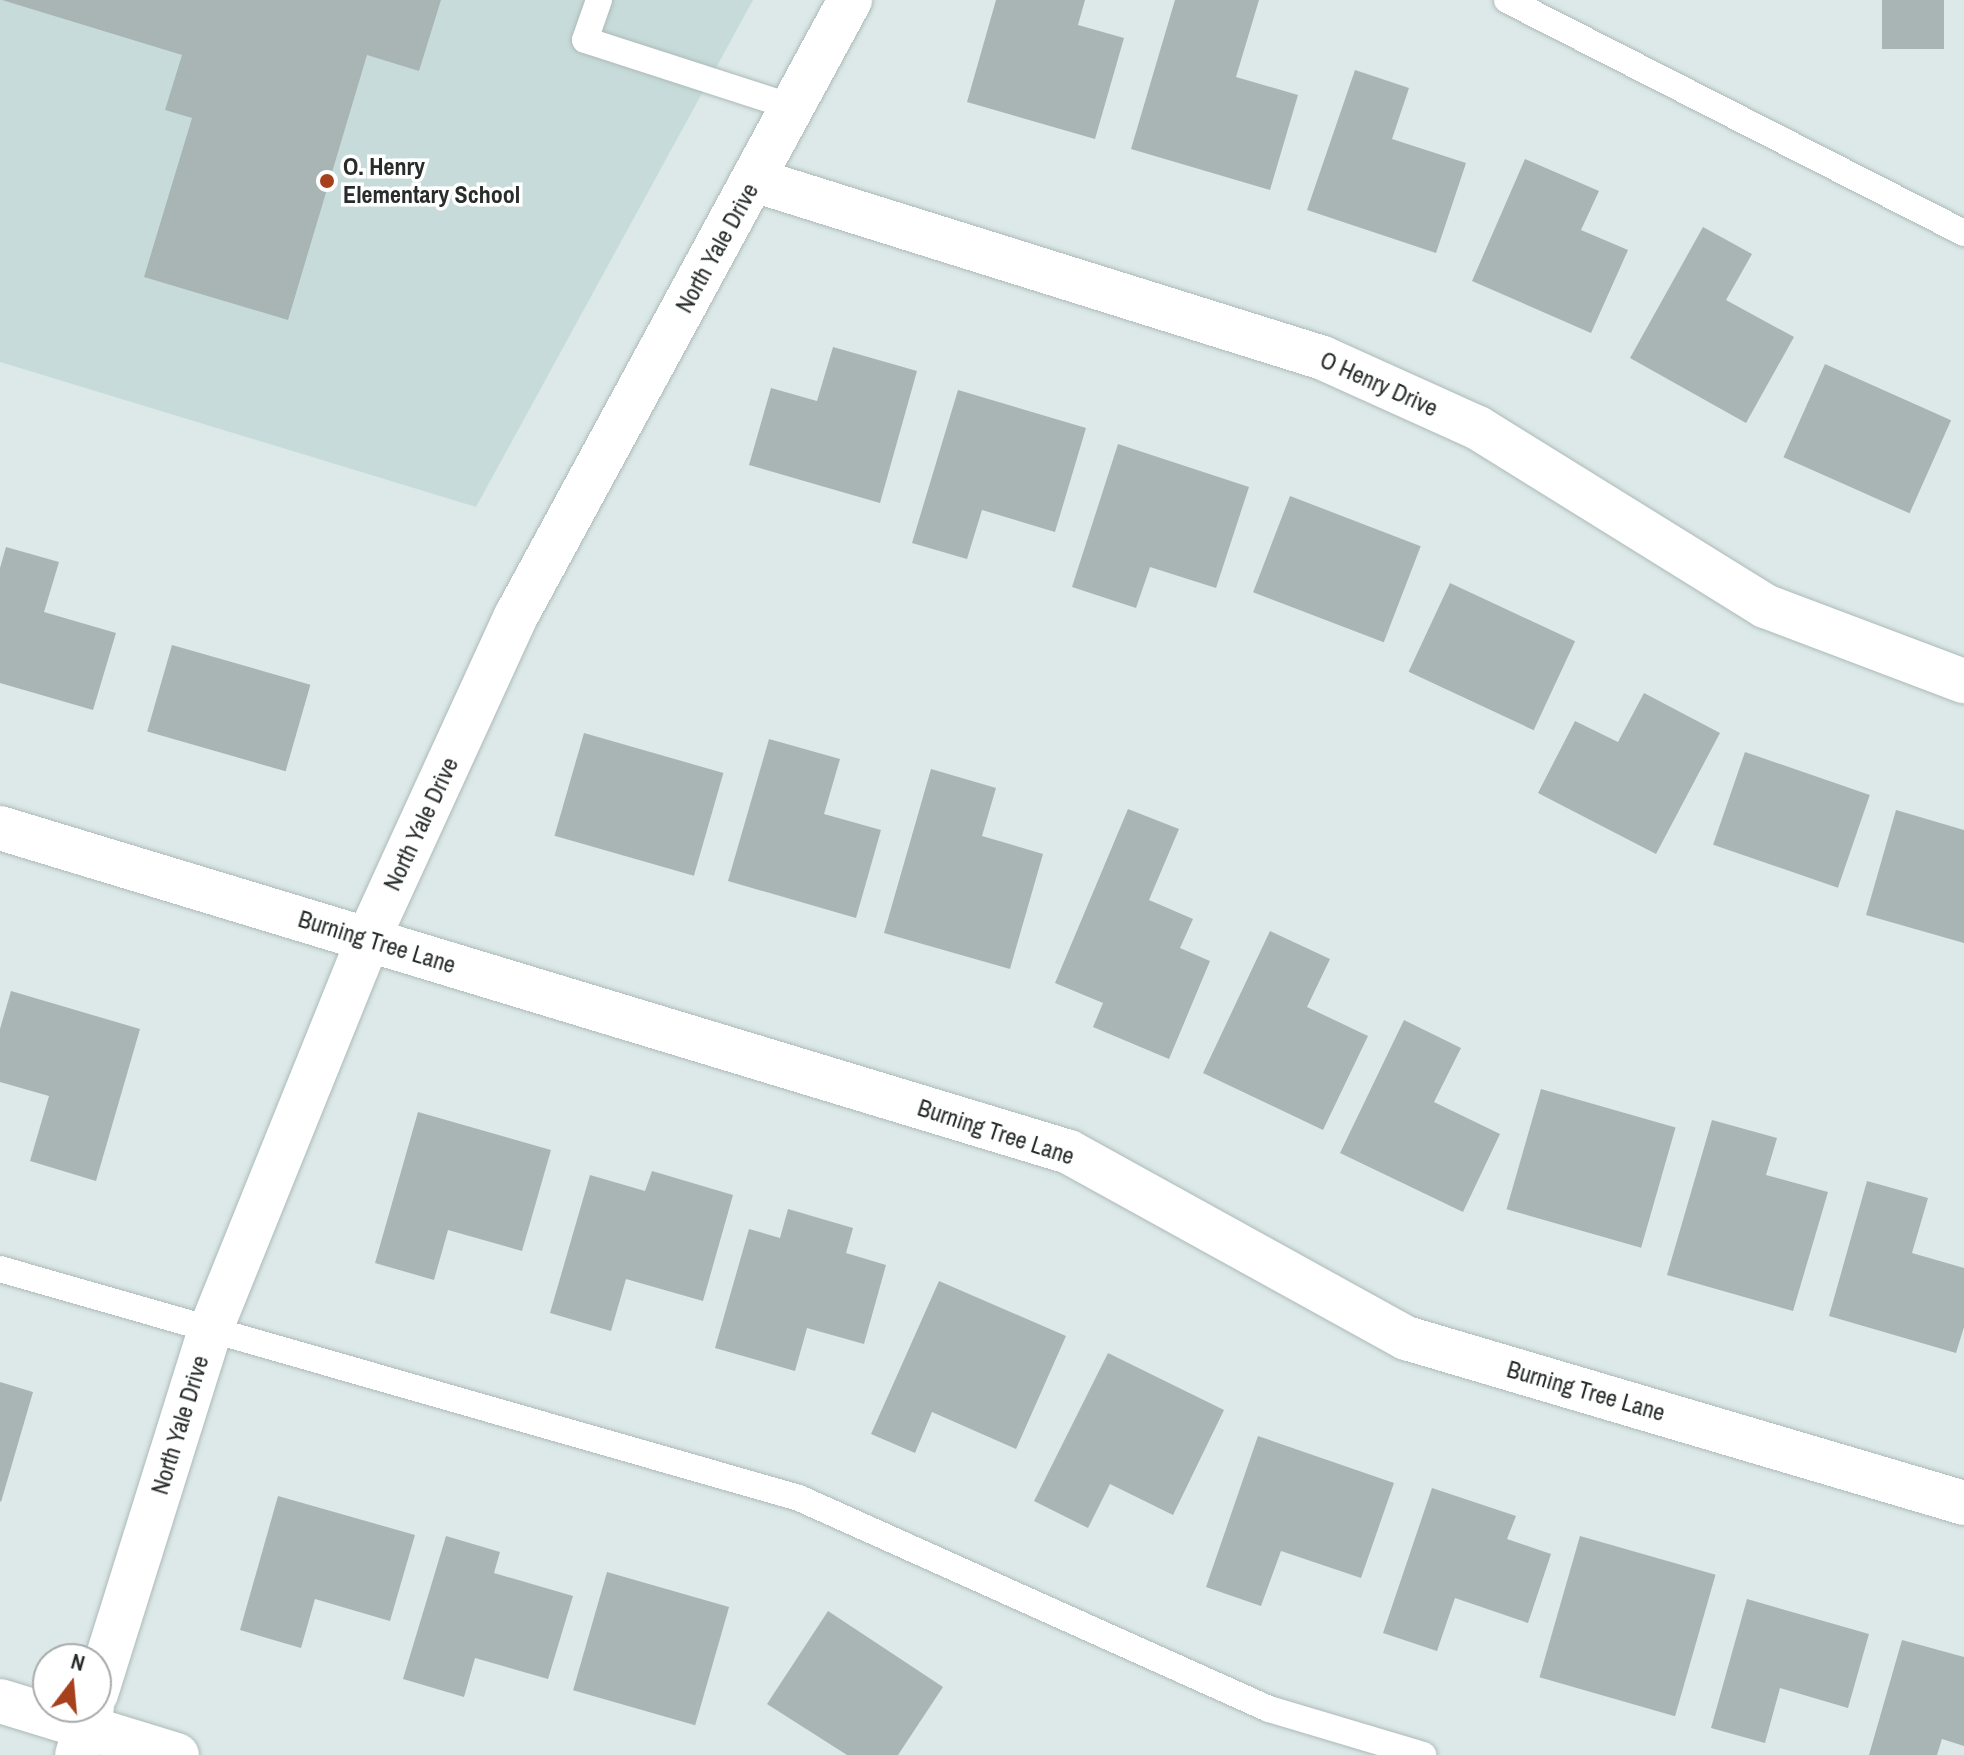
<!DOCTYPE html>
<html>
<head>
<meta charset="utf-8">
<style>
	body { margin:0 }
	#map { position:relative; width:1964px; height:1755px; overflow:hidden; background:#dce9e8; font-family:"Archivo Narrow",sans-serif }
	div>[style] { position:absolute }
	.built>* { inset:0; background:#c7dcda }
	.building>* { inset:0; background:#a8b5b4; transform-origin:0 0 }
	.roads { filter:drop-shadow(0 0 2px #adbab8) drop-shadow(0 0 2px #adbab8) }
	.service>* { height:26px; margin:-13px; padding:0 13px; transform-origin:13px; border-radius:13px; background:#fff }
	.minor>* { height:44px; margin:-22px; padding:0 22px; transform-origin:22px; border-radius:22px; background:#fff }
	.tertiary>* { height:44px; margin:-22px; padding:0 22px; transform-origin:22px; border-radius:22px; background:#fff }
	.dots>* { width:22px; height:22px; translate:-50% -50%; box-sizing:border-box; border:4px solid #fff; border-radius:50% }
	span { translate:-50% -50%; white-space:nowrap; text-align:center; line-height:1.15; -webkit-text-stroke:7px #fff; paint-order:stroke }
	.poi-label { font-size:24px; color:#282d2c; font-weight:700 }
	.left { translate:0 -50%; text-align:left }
	.street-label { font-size:24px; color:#282d2c }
	.north { position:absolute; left:32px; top:1643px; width:80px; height:80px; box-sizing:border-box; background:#fff; border:2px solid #a9abab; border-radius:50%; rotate:16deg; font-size:22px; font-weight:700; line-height:32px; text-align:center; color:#282d2c }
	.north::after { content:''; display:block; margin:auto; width:28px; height:36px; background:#a7401c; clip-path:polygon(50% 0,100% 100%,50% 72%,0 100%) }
</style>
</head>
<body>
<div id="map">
	<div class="built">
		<div style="clip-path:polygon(0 0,753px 0,476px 507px,0 362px)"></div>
	</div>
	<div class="building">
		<div style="clip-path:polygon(2px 0,441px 0,419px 71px,367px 55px,288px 320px,144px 277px,192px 118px,165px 110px,182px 55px)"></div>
		<div style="clip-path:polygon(996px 0,1085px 0,1078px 25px,1124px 38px,1095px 139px,967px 102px)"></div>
		<div style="clip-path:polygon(1175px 0,1259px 0,1236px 77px,1298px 95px,1270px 190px,1131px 149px)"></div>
		<div style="left:1882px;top:0;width:62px;height:49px"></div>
		<div style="clip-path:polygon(1355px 70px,1409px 88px,1392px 139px,1466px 163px,1436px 253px,1307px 210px)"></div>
		<div style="clip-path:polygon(1525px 159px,1599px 191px,1581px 230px,1628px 250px,1591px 333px,1472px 281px)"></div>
		<div style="clip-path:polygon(1703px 227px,1752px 254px,1726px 300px,1794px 337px,1746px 423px,1630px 358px)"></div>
		<div style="clip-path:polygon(833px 347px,917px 371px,880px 503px,749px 465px,771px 388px,817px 401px)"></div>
		<div style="left:1825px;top:364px;width:138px;height:102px;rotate:24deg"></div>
		<div style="clip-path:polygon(958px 390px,1086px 428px,1055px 532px,982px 510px,967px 559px,912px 543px)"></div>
		<div style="clip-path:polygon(1118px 444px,1249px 487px,1216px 588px,1150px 567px,1136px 608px,1072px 587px)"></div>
		<div style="left:1290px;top:496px;width:140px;height:103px;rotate:21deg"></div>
		<div style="clip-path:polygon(6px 547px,59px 562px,44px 612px,116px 633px,93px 710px,0 683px,0 568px)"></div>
		<div style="left:1450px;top:583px;width:138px;height:98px;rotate:25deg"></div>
		<div style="left:172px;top:645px;width:144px;height:90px;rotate:16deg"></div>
		<div style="clip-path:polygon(1644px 693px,1720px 733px,1656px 854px,1538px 793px,1575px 721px,1618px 742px)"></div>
		<div style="left:584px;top:733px;width:145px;height:107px;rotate:16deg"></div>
		<div style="clip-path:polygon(769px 739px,840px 759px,824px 814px,881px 830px,856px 918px,728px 881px)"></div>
		<div style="left:1745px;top:752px;width:132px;height:98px;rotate:19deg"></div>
		<div style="clip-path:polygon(931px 769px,996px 788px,982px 836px,1043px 854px,1010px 969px,884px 933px)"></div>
		<div style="clip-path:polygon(1128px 809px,1179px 829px,1149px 900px,1193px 919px,1180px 948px,1210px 961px,1169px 1059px,1093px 1027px,1103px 1003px,1055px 983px)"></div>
		<div style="clip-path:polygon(1896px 810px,1964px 830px,1964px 943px,1866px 915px)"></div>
		<div style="clip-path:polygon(1270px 931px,1330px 959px,1307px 1007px,1368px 1036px,1323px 1130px,1203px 1073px)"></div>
		<div style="clip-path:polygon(11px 991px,140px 1029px,96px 1181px,30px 1161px,49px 1096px,0 1082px,0 1029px)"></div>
		<div style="clip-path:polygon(1404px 1020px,1461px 1048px,1434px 1102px,1500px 1134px,1463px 1212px,1340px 1153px)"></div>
		<div style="left:1541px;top:1089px;width:140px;height:125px;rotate:16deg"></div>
		<div style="clip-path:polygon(418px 1112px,551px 1150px,522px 1251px,448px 1230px,434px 1280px,375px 1263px)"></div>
		<div style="clip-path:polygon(1712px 1120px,1777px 1138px,1766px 1175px,1828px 1192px,1793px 1311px,1667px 1275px)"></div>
		<div style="clip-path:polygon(652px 1171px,733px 1195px,703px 1301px,626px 1279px,611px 1331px,550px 1313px,590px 1175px,645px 1191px)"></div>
		<div style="clip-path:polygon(1867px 1181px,1928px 1198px,1912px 1253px,1964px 1268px,1964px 1327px,1956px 1353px,1829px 1316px)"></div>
		<div style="clip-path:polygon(788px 1209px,853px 1228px,846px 1253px,886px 1265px,864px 1344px,807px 1328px,795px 1371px,715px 1348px,749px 1229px,780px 1238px)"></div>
		<div style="clip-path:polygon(939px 1281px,1066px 1336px,1016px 1449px,932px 1412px,915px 1453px,871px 1434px)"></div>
		<div style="clip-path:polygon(1108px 1353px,1224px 1410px,1173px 1515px,1110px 1484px,1088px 1528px,1034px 1501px)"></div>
		<div style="clip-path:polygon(0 1382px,33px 1392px,1px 1502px,0 1501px)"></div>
		<div style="clip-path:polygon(1258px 1436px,1394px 1483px,1361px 1578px,1281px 1551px,1261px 1606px,1206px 1587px)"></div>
		<div style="clip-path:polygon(1432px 1488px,1516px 1516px,1507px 1539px,1551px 1554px,1528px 1623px,1455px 1598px,1437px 1651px,1383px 1633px)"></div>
		<div style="clip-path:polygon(278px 1496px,415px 1535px,390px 1621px,315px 1599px,301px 1648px,240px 1630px)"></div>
		<div style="clip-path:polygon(446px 1536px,500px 1552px,494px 1573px,573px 1596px,548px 1679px,475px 1658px,464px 1697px,403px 1679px)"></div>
		<div style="left:1580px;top:1536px;width:141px;height:147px;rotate:16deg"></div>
		<div style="left:607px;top:1572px;width:127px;height:123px;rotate:16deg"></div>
		<div style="clip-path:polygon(1747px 1599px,1869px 1634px,1848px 1708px,1780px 1688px,1765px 1743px,1711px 1728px)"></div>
		<div style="clip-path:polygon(828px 1611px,943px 1687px,898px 1755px,847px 1755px,767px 1704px)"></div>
		<div style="clip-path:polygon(1902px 1640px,1964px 1657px,1964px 1746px,1942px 1739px,1937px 1755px,1869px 1755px)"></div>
	</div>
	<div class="roads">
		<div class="service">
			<div style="left:599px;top:0;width:42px;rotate:109.3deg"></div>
			<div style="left:585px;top:40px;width:219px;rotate:17.9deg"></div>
			<div style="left:1507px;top:0;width:513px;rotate:27.01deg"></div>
			<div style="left:0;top:1269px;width:831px;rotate:15.99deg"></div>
			<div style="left:799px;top:1498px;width:515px;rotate:24.18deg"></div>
			<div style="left:1269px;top:1709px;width:161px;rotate:16.6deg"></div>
		</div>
		<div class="minor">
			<div style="left:754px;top:180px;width:596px;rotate:17.37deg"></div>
			<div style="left:1323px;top:358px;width:170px;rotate:24.3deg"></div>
			<div style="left:1478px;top:428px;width:338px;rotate:31.8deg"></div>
			<div style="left:1765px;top:606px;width:213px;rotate:20.7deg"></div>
			<div style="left:0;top:828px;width:1117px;rotate:16.86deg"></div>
			<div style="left:1069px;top:1152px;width:385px;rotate:28.9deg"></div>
			<div style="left:1406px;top:1338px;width:582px;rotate:16.47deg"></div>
			<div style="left:0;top:1701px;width:185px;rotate:17deg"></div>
		</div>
		<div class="tertiary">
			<div style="left:96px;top:1694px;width:380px;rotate:-72.6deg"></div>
			<div style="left:210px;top:1331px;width:423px;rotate:-68deg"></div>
			<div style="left:368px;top:939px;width:355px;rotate:-65.4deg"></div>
			<div style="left:516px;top:616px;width:701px;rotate:-61.53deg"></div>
			<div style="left:77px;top:1755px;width:50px;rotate:-72.6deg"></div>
		</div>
	</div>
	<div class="dots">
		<div style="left:327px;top:181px;background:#a7401c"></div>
	</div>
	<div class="poi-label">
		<span class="left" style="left:343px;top:181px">O. Henry<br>Elementary School</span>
	</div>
	<div class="street-label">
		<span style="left:717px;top:248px;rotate:-61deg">North Yale Drive</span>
		<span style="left:1379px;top:384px;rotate:24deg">O Henry Drive</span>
		<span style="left:421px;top:824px;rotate:-65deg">North Yale Drive</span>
		<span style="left:377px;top:942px;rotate:17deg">Burning Tree Lane</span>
		<span style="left:996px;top:1132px;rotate:18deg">Burning Tree Lane</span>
		<span style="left:1586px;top:1391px;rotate:16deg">Burning Tree Lane</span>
		<span style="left:180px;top:1425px;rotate:-73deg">North Yale Drive</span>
	</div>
	<div class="north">N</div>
</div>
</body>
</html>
